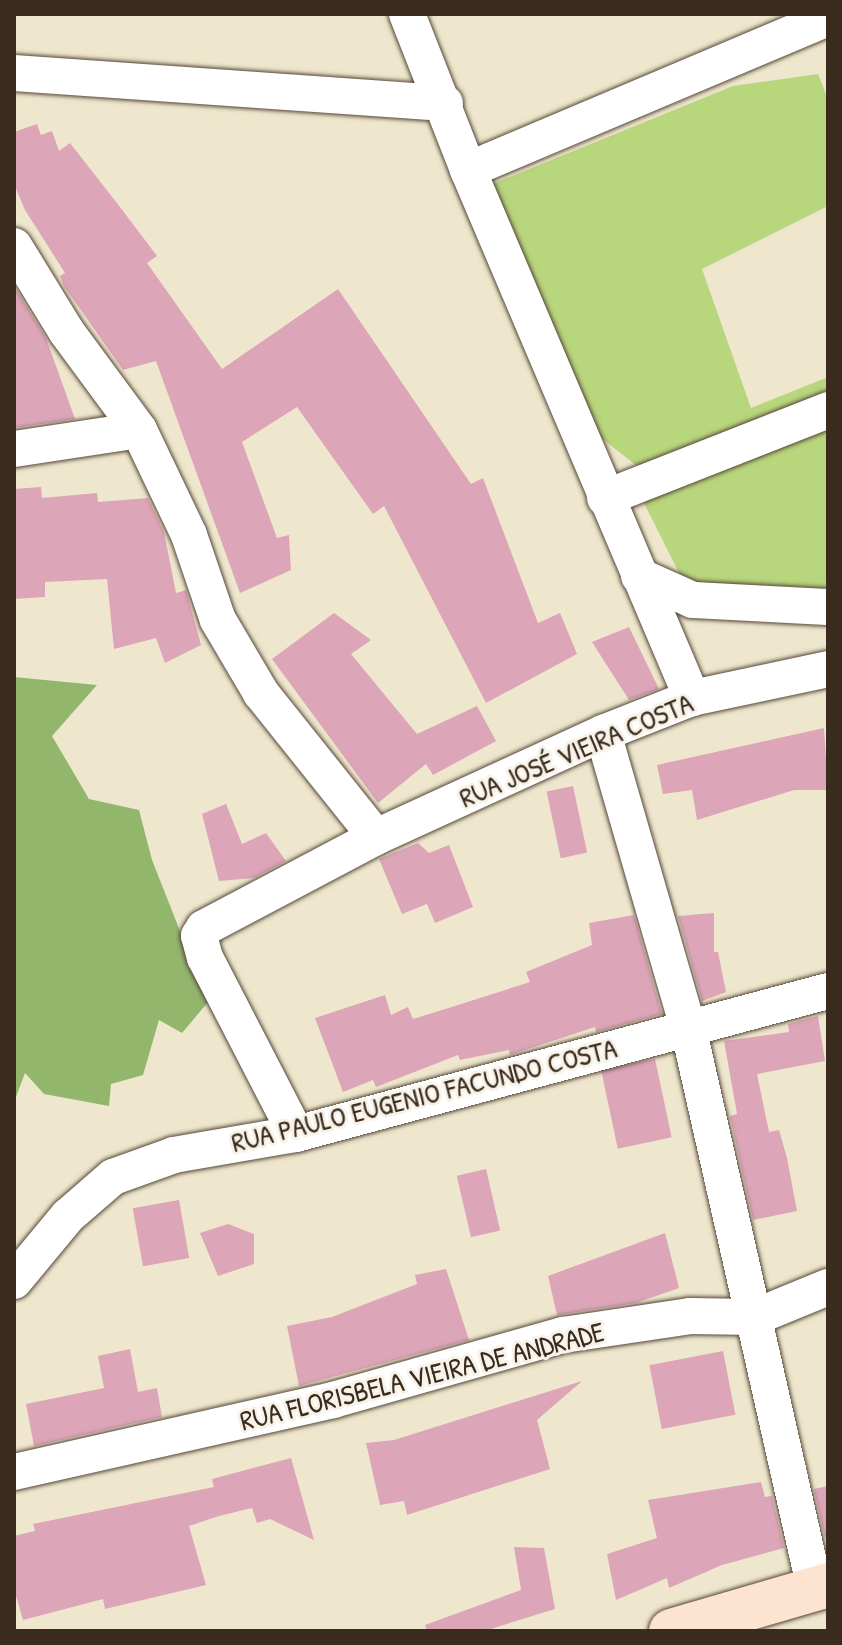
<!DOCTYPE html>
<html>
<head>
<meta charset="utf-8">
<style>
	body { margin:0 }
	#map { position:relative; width:842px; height:1645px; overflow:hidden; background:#eee7cd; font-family:"Patrick Hand",sans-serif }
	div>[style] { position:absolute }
	.green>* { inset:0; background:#b8d67c }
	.forest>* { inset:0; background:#92b76c }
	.building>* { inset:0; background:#dda5b8; transform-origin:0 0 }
	.roads { filter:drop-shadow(0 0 2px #564638) drop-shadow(0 0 2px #564638) }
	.street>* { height:36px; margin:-18px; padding:0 18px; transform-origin:18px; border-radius:18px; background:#fff }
	.secondary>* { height:44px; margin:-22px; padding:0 22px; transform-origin:22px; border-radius:22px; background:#fde4d1 }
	span { translate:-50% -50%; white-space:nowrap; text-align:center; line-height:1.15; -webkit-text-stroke:6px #f7f3e8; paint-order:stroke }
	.street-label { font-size:28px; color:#3b2a1e }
	.frame { position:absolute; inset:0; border:16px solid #3b2a1e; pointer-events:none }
</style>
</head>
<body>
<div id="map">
	<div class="green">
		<div style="clip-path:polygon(818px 74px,828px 99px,828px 206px,702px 269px,751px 408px,828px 377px,828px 395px,647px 474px,576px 418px,490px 185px,733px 86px)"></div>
		<div style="clip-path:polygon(828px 420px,828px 602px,685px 585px,643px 501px)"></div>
	</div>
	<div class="forest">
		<div style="clip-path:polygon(14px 677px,97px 685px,52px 736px,89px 799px,139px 810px,152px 860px,208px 1002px,182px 1033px,159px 1020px,143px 1075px,111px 1084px,109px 1106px,44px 1094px,25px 1073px,14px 1102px)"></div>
	</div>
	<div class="building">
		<div style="clip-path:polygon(37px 124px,41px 135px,52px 131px,59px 151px,70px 143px,120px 207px,157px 256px,147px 263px,222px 369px,338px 289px,471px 484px,483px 478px,538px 623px,560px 613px,577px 654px,486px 703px,384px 506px,373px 514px,297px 407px,242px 442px,277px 538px,289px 535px,291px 570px,240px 593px,156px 361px,123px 370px,64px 286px,60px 276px,65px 273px,25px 210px,14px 184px,14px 132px)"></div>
		<div style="clip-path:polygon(14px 286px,46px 338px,75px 419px,14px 428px)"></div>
		<div style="clip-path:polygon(41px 487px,42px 498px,97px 493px,98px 502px,148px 498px,164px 532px,176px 593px,186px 590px,201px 645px,165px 663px,156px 638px,114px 649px,107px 579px,45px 582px,45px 597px,14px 599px,14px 489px)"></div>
		<div style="clip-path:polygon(334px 613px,371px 640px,351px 654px,417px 734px,477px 706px,496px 741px,433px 775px,426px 764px,378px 803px,272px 659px)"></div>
		<div style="clip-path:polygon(629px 627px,659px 689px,629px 700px,592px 642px)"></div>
		<div style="clip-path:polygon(824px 728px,828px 790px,794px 790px,697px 820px,692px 790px,663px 794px,657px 765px)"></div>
		<div style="left:573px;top:786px;width:68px;height:27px;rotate:78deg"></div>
		<div style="clip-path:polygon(226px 804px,242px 844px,266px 833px,286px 861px,254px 878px,219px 881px,202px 814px)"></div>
		<div style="clip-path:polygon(418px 843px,429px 853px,449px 845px,473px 907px,435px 923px,427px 904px,402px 914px,379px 859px)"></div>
		<div style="clip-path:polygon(714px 913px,714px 952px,718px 952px,726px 992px,702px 1001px,678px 916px)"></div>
		<div style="clip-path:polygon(634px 915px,662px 1014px,596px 1032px,595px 1027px,510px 1055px,509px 1050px,460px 1060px,458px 1055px,376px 1087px,373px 1080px,343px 1092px,315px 1018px,385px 995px,391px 1015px,408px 1007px,413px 1019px,458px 1005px,530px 982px,526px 972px,592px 945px,589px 923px)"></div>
		<div style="clip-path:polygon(818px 1016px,825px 1061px,757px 1074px,769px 1132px,779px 1130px,787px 1158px,797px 1211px,753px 1220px,730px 1116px,737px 1114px,724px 1041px,789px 1032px,788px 1024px)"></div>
		<div style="left:655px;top:1059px;width:80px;height:55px;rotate:78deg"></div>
		<div style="left:486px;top:1169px;width:63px;height:30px;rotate:77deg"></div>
		<div style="left:179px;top:1200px;width:59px;height:47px;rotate:80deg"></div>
		<div style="clip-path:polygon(228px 1224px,254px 1234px,254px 1264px,218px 1276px,200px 1233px)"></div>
		<div style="clip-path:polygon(665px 1233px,679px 1288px,636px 1303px,557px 1315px,548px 1276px)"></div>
		<div style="clip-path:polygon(446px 1269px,469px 1340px,299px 1386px,287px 1326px,332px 1317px,417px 1284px,415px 1275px)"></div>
		<div style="clip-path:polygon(130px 1349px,138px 1392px,157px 1388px,162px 1417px,34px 1446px,26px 1404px,104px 1388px,98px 1356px)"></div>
		<div style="left:723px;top:1351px;width:65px;height:75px;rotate:79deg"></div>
		<div style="clip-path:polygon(582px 1381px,537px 1420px,550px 1469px,407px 1515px,404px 1501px,380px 1505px,366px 1443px,394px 1440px)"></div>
		<div style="clip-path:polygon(291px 1458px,314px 1540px,270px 1519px,257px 1523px,252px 1508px,219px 1516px,189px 1526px,206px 1585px,105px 1609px,103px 1599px,23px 1620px,14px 1589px,14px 1536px,35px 1531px,33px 1524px,214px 1487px,212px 1479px)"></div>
		<div style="clip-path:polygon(761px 1482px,765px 1497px,772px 1496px,784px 1548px,722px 1565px,669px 1588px,667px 1578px,616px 1600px,607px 1554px,657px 1538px,648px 1500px)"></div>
		<div style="clip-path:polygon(828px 1486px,828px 1537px,825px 1538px,814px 1489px)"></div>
		<div style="clip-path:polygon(514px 1547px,544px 1548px,555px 1609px,484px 1631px,427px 1631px,425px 1625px,521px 1590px)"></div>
	</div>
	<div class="roads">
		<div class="street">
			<div style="left:407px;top:14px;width:168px;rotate:68.6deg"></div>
			<div style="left:468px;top:170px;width:574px;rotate:67.01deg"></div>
			<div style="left:14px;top:73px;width:432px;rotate:4deg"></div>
			<div style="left:468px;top:170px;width:391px;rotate:-22.9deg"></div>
			<div style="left:14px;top:246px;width:100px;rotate:58.5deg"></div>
			<div style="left:66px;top:331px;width:123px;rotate:53.6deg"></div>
			<div style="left:139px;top:430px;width:116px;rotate:64.5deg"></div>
			<div style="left:189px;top:535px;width:90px;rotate:71.2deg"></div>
			<div style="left:218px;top:620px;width:85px;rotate:59.5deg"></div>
			<div style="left:261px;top:693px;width:184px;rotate:51.4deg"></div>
			<div style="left:14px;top:449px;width:126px;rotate:-8.6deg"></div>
			<div style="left:605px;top:498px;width:240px;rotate:-21.5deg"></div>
			<div style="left:639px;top:576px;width:59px;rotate:24deg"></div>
			<div style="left:693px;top:600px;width:135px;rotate:3deg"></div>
			<div style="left:603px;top:733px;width:306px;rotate:73.9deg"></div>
			<div style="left:688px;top:1027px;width:576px;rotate:77.27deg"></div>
			<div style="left:296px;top:1134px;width:198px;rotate:-117.3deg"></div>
			<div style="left:205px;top:958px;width:23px;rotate:-105deg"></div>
			<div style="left:199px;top:936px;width:9px;rotate:-58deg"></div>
			<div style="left:204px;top:928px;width:195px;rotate:-27.9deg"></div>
			<div style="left:376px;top:837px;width:250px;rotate:-24.6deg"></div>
			<div style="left:603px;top:733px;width:96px;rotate:-21.5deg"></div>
			<div style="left:692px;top:698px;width:139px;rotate:-12deg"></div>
			<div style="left:14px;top:1281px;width:85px;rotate:-50.3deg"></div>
			<div style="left:68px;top:1216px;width:60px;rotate:-40.9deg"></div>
			<div style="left:113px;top:1177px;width:65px;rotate:-19.8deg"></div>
			<div style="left:174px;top:1155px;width:124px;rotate:-9.8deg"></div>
			<div style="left:296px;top:1134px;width:551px;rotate:-15.05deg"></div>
			<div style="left:14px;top:1472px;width:327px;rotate:-12.7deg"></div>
			<div style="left:333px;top:1400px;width:239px;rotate:-15.8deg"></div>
			<div style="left:563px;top:1335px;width:128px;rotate:-8.5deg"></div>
			<div style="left:690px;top:1316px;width:65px;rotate:0.9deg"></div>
			<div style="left:755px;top:1317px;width:79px;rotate:-22.3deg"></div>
		</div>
		<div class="secondary">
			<div style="left:671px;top:1631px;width:164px;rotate:-16.3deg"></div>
		</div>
	</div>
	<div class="street-label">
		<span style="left:576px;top:750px;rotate:-23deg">RUA JOSÉ VIEIRA COSTA</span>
		<span style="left:424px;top:1095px;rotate:-14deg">RUA PAULO EUGENIO FACUNDO COSTA</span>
		<span style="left:422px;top:1376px;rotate:-14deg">RUA FLORISBELA VIEIRA DE ANDRADE</span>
	</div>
	<div class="frame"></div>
</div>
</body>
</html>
